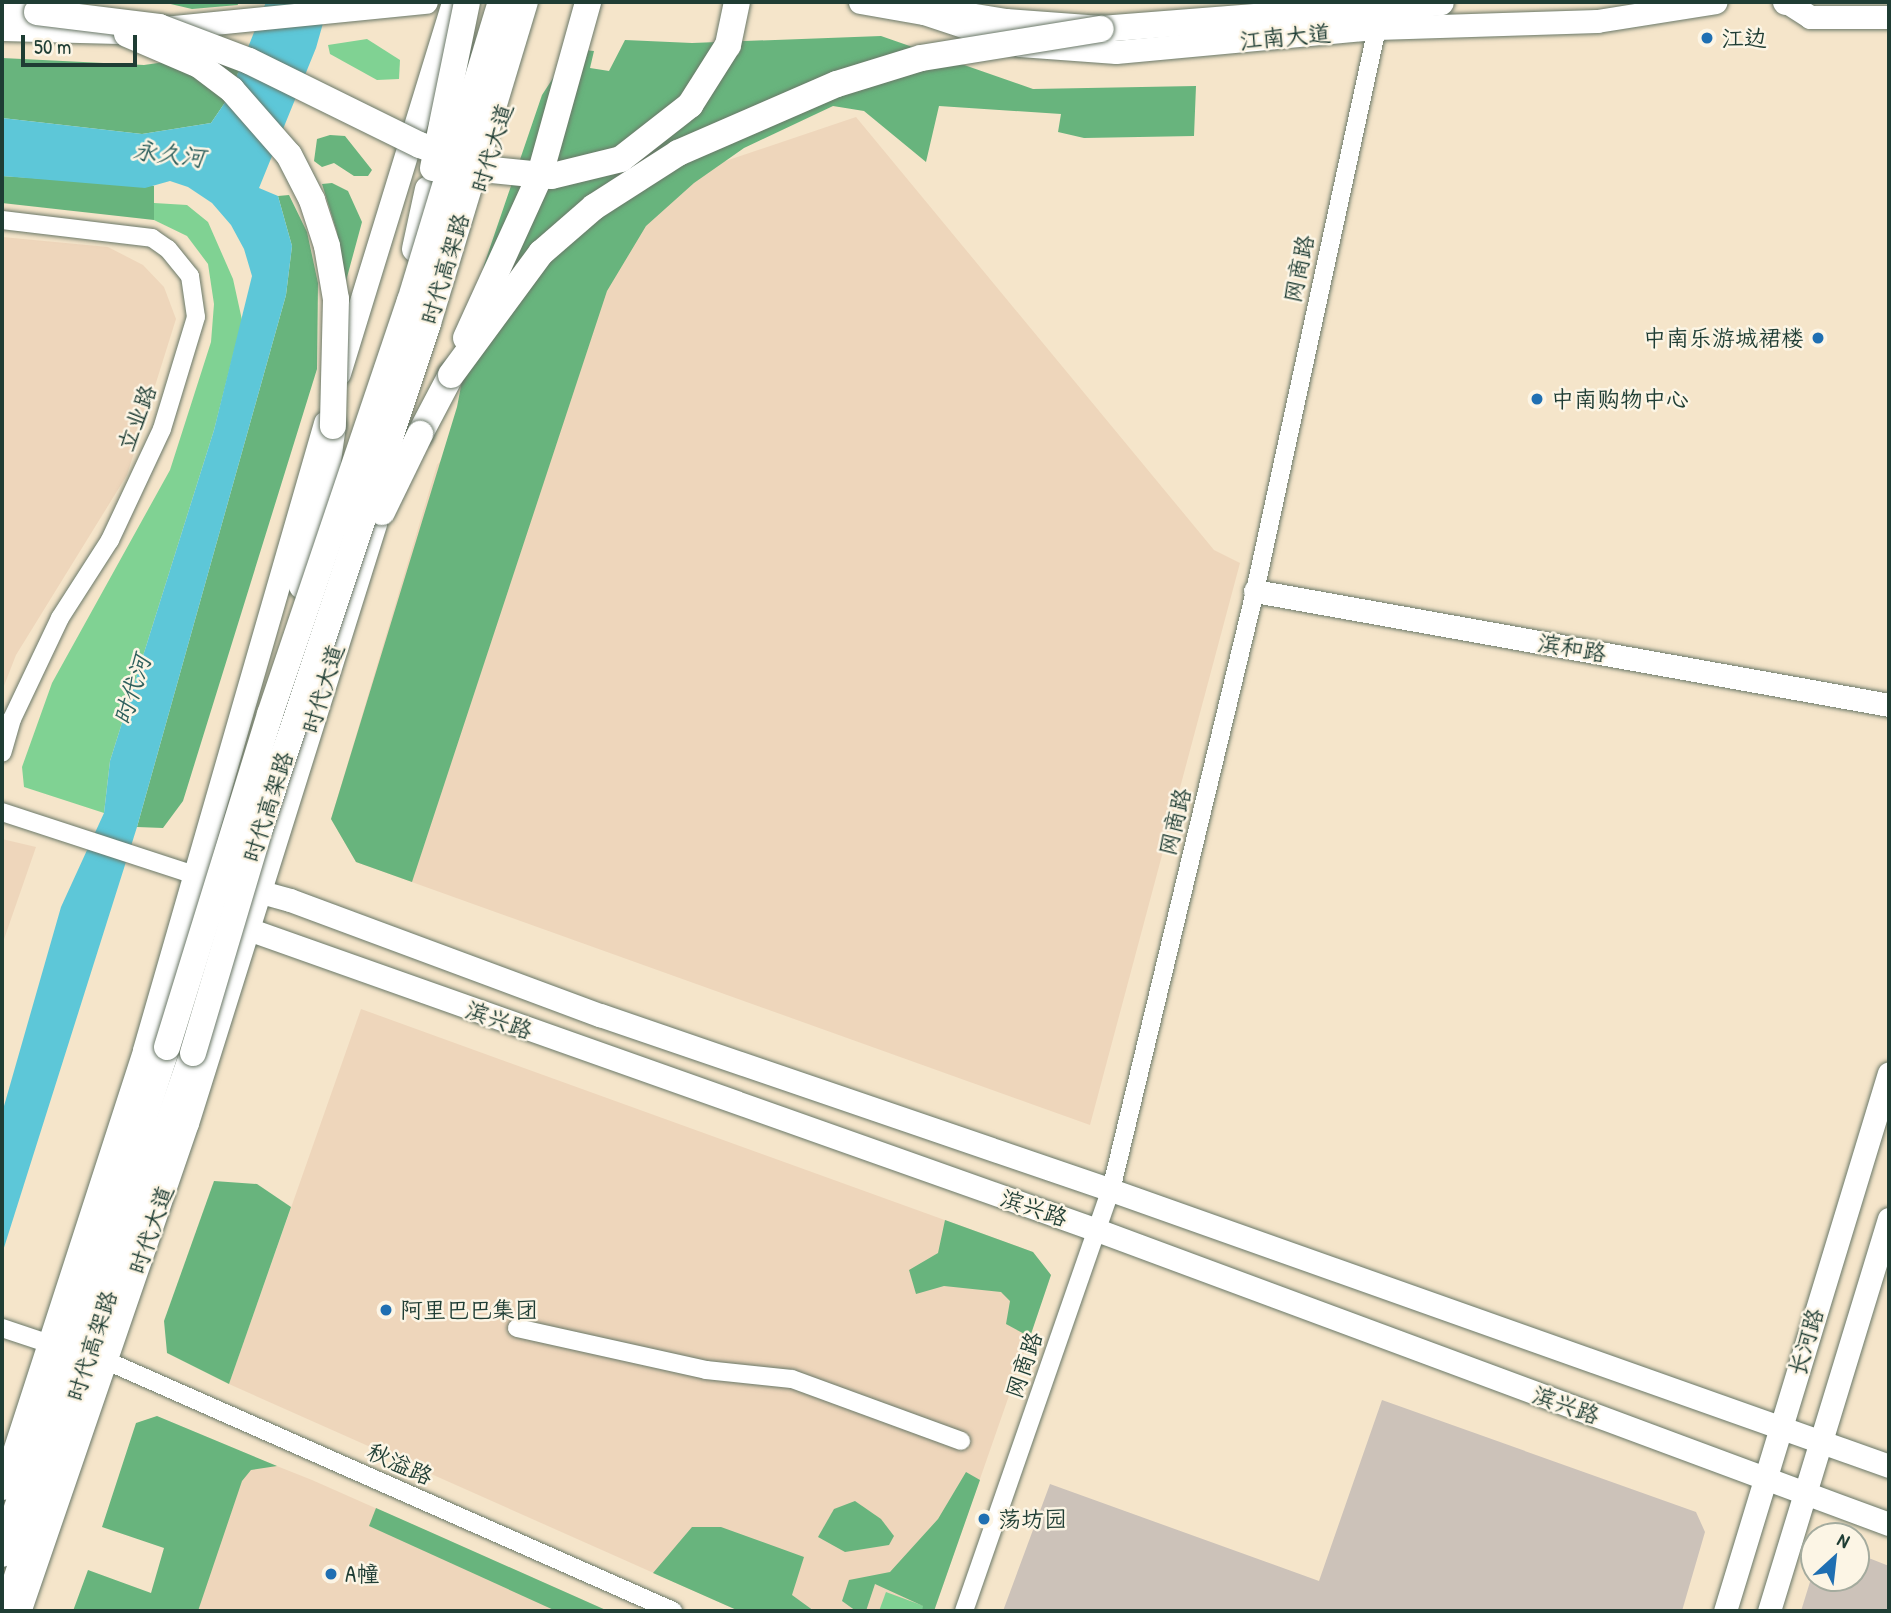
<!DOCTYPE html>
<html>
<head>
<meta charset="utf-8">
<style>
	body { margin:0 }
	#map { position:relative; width:1891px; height:1613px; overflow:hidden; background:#f5e5ca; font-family:"Patrick Hand","LXGW WenKai TC",sans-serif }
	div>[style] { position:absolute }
	.built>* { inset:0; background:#eed6bb }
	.industrial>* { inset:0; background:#ccc2b9 }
	.green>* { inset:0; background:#80d293 }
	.forest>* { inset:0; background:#68b47d }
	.water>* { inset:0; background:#5dc7d8 }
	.roads { filter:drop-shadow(0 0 2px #6a7868) drop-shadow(0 0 2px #6a7868) }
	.minor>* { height:18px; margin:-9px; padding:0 9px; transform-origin:9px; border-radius:9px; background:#fff }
	.major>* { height:23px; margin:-11.5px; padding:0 11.5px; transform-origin:11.5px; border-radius:11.5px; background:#fff }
	.highway>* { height:26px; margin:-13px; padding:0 13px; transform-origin:13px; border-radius:13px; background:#fff }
	.bridges { filter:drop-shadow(0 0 2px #6a7868) drop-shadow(0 0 2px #6a7868) }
	.highway-bridge>* { height:26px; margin:-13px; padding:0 13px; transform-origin:13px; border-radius:13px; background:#fff }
	.dots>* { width:19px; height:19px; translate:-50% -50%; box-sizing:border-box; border:4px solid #fcf5e5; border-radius:50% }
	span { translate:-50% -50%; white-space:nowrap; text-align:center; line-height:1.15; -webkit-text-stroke:5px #fcf5e5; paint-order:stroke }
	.street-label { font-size:23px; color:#1f3d34 }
	.poi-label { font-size:23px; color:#1f3d34 }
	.left { translate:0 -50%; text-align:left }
	.right { translate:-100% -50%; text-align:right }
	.water-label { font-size:24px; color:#2e605d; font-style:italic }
	.frame { position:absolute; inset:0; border:4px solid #1f3d34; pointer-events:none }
	.north { position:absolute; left:1800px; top:1522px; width:70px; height:70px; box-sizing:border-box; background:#fcf5e5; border:2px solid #a4ab9e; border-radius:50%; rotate:27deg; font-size:19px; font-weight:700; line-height:28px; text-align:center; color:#1f3d34 }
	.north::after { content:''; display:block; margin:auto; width:24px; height:32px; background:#1f6fb2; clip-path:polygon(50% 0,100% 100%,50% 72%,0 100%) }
	.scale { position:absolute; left:21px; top:35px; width:116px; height:32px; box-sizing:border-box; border:4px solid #1f3d34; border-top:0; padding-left:9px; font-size:21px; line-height:24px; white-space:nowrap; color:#1f3d34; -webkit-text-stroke:5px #fcf5e5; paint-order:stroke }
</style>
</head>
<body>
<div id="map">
	<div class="built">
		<div style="clip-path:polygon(856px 117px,1214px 550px,1240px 563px,1090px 1125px,356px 862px,331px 819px,437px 465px,693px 172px)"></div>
		<div style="clip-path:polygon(2px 237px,108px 247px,143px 265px,164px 287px,176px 319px,127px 475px,16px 655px,2px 691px)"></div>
		<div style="clip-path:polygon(2px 839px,36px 847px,2px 945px)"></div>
		<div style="clip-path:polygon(361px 1009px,1033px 1252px,1051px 1275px,934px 1611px,739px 1611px,229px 1384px)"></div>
		<div style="clip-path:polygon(231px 1448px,312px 1480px,608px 1611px,168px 1611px)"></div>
	</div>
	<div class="industrial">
		<div style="clip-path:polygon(1382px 1400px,1696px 1512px,1705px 1532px,1682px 1611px,1003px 1611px,1050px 1484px,1319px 1581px)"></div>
		<div style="clip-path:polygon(1856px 1553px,1889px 1566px,1889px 1611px,1801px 1611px,1814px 1569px,1814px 1578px,1856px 1578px)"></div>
	</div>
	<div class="green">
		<div style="clip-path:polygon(367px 39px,400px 60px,399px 79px,377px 80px,330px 54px,328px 45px)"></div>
		<div style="clip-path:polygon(154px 203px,187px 205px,208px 222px,233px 279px,242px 320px,214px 430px,110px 761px,104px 813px,24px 787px,22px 767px,52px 683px,170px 470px,211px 342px,214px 304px,208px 264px,187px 236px,154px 220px)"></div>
		<div style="clip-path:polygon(886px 1592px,924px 1606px,922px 1611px,879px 1611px)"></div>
	</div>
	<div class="forest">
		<div style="clip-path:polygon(162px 2px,237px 2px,238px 5px,192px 9px)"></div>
		<div style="clip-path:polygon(881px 36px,1033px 89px,1196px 86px,1194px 136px,1084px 138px,1058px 132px,1061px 114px,939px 106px,926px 162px,864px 111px,833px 106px,744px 148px,694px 183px,646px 226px,607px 291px,412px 882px,356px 862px,331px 819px,457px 407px,484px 265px,542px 95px,572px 49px,594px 51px,590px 68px,609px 71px,625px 40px,692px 43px)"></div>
		<div style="clip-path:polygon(247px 50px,228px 98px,211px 123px,142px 134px,2px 118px,2px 58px,144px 65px)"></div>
		<div style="clip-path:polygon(330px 135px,345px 136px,372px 170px,368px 176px,354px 176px,334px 163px,322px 167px,314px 161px,317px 139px)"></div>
		<div style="clip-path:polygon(2px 176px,154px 186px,154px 220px,2px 203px)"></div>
		<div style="clip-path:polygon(332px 183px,348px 191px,362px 222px,343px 292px,337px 232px,322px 184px)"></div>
		<div style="clip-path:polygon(289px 195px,307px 232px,318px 283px,317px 369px,183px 801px,163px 828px,137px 827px,286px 295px,292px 246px,278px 196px)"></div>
		<div style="clip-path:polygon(214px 1181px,257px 1184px,291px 1207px,229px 1384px,167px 1353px,164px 1321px)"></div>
		<div style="clip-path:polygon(945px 1220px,1033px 1252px,1051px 1275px,1030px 1337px,1006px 1324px,1010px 1301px,1001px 1292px,944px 1286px,916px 1294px,909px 1270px,938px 1253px)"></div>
		<div style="clip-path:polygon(157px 1416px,277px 1466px,251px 1470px,242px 1481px,198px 1611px,73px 1611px,88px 1570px,151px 1593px,164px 1548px,102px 1527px,136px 1423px)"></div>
		<div style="clip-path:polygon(966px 1472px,980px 1480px,934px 1611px,922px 1611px,923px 1606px,875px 1584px,866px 1611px,856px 1611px,842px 1601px,849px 1580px,890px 1572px,938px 1519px)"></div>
		<div style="clip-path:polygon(855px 1501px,881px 1519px,894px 1536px,889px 1545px,845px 1552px,818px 1537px,834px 1509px)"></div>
		<div style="clip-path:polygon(376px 1508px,428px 1531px,608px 1611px,556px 1611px,369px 1526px)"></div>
		<div style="clip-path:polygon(692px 1527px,721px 1527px,804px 1557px,792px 1595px,814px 1611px,739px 1611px,653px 1573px)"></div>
	</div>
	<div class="water">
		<div style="clip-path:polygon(266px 2px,329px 2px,316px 48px,259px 188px,278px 196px,292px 246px,286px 295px,137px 827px,2px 1254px,2px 1113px,61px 907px,104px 813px,110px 761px,214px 430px,252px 276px,244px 249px,231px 225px,212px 203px,188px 187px,170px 181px,145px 188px,2px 176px,2px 118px,142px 134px,211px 123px,228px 98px)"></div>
	</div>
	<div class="roads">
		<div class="minor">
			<div style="left:2px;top:220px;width:151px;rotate:6.8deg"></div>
			<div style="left:152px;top:238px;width:19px;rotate:35deg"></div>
			<div style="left:168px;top:249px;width:35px;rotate:51deg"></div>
			<div style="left:190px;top:276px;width:41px;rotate:81.7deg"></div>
			<div style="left:196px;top:317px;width:117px;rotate:106.9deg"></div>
			<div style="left:162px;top:429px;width:123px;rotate:115.1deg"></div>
			<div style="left:110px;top:540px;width:93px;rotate:122.7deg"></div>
			<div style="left:60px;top:618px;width:112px;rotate:115.4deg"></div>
			<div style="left:12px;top:719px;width:35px;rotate:106deg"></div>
			<div style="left:2px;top:812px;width:200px;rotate:18.1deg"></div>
			<div style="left:2px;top:1328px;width:47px;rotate:18.4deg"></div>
			<div style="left:517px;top:1328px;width:194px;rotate:12.5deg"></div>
			<div style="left:706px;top:1370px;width:86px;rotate:6deg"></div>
			<div style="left:792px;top:1379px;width:180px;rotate:20.1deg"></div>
			<div style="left:107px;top:1361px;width:619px;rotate:23.83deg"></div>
			<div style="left:964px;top:1611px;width:446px;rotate:-70.8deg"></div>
			<div style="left:1111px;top:1190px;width:616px;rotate:-76.48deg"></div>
			<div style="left:1255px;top:591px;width:576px;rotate:-77.77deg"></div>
		</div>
		<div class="major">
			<div style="left:860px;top:2px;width:65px;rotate:9.8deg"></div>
			<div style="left:924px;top:13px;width:101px;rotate:18.4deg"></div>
			<div style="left:1020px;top:45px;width:96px;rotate:4.2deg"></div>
			<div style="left:1116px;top:52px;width:262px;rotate:-5.3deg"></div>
			<div style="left:1377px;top:28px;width:220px;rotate:-1.8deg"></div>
			<div style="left:1597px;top:21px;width:120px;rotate:-9.1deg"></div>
			<div style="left:1787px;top:2px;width:27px;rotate:33deg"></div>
			<div style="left:1810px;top:17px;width:79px"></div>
			<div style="left:164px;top:28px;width:263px;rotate:-5.7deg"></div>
			<div style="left:2px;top:29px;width:117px;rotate:1.5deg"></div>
			<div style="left:339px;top:373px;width:388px;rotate:-72.9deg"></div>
			<div style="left:1255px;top:591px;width:644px;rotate:10.19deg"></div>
			<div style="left:192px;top:874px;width:78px;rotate:44.5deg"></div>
			<div style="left:248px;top:929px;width:901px;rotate:19.52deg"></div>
			<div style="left:1097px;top:1230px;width:845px;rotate:20.37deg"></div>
			<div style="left:225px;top:882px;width:67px;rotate:15.5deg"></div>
			<div style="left:290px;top:900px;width:331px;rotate:20.4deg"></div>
			<div style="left:600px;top:1015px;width:540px;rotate:18.9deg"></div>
			<div style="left:1111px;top:1190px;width:826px;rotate:19.53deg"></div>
			<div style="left:2px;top:1488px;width:460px;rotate:-72deg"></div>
			<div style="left:144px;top:1050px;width:653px;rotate:-73.9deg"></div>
			<div style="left:20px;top:1609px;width:514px;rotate:-71.04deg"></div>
			<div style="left:187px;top:1123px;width:628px;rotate:-72.58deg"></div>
			<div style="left:1725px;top:1611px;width:562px;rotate:-73.05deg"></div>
			<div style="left:1769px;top:1611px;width:410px;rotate:-73deg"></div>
		</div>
		<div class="highway">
			<div style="left:928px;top:2px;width:25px;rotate:26deg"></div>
			<div style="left:951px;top:13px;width:56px;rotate:9.3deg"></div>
			<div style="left:1006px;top:22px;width:95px;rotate:4.2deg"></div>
			<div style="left:1101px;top:29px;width:341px;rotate:-4.5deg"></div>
			<div style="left:1786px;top:2px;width:3px"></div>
			<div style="left:2px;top:12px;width:35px"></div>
			<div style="left:415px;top:249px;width:61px;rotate:-77.8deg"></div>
			<div style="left:420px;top:434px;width:67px;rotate:-62.3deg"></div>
			<div style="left:302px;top:586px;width:70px;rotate:-75.2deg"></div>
			<div style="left:320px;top:518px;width:93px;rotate:-82deg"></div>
			<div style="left:2px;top:1554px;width:533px;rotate:-71.97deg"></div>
			<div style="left:6px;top:1611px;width:309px;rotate:-72.1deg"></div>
			<div style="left:101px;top:1317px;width:280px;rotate:-70.8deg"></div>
		</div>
	</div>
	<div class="bridges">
		<div class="highway-bridge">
			<div style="left:37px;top:12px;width:123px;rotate:7deg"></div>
			<div style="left:159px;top:27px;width:96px;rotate:20.7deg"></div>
			<div style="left:249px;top:61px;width:191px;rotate:26.2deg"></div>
			<div style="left:420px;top:145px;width:66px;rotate:21.2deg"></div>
			<div style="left:482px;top:169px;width:70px;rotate:5.7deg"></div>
			<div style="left:552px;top:176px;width:71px;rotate:-13.8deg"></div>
			<div style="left:621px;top:159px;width:88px;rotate:-38deg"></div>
			<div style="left:690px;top:105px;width:71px;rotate:-57.7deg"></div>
			<div style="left:728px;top:45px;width:44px;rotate:-78.2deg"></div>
			<div style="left:127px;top:34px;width:78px;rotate:23.3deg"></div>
			<div style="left:199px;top:65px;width:41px;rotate:37.1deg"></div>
			<div style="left:232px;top:90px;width:86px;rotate:48.8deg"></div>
			<div style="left:289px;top:155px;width:51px;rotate:62.9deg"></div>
			<div style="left:312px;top:200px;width:48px;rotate:71.9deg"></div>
			<div style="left:327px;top:246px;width:54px;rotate:80.4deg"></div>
			<div style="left:336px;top:299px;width:127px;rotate:91.4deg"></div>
			<div style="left:433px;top:168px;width:169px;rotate:-78.4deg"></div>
			<div style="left:466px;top:338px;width:176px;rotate:-65.5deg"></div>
			<div style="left:539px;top:178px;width:183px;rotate:-74.4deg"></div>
			<div style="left:451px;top:375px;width:152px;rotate:-53.6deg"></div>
			<div style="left:541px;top:253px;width:70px;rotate:-41deg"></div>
			<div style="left:594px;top:207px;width:100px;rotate:-32.7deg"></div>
			<div style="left:678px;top:153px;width:173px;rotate:-23.5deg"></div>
			<div style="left:837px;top:84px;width:88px;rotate:-17.2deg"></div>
			<div style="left:921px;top:58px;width:182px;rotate:-9.2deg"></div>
			<div style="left:382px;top:512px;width:87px;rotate:-64deg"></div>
			<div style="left:167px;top:1047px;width:349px;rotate:-72.8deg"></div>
			<div style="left:270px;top:714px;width:436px;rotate:-71.3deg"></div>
			<div style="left:410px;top:301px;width:313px;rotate:-73.1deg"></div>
			<div style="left:193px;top:1053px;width:235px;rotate:-73.4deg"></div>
			<div style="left:260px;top:828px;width:532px;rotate:-71.6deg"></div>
			<div style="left:428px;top:323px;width:335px;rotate:-73.2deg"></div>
		</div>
	</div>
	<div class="dots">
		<div style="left:1707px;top:38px;background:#1f6fb2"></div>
		<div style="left:1818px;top:338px;background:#1f6fb2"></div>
		<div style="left:1537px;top:399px;background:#1f6fb2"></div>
		<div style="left:386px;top:1310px;background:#1f6fb2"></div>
		<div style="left:984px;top:1519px;background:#1f6fb2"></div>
		<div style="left:331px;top:1574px;background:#1f6fb2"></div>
	</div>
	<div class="street-label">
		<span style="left:1285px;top:37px;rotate:-5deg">江南大道</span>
		<span style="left:492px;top:148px;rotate:-73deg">时代大道</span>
		<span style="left:445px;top:269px;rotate:-73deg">时代高架路</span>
		<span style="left:1299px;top:269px;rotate:-78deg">网商路</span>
		<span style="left:137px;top:418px;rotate:-69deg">立业路</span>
		<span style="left:1572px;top:648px;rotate:10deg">滨和路</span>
		<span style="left:323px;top:689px;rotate:-73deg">时代大道</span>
		<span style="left:268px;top:807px;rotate:-72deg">时代高架路</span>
		<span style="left:1175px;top:822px;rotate:-76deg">网商路</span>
		<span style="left:499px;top:1020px;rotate:20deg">滨兴路</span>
		<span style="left:1034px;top:1208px;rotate:19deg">滨兴路</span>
		<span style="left:151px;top:1230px;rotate:-71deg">时代大道</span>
		<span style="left:1806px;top:1342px;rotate:-73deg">长河路</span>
		<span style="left:92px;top:1346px;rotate:-72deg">时代高架路</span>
		<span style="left:1024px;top:1365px;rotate:-71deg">网商路</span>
		<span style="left:1566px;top:1405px;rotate:20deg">滨兴路</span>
		<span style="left:400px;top:1464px;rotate:24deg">秋溢路</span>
	</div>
	<div class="poi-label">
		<span class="left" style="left:1721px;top:38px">江边</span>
		<span class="right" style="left:1804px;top:338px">中南乐游城裙楼</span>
		<span class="left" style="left:1551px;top:399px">中南购物中心</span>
		<span class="left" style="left:400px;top:1310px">阿里巴巴集团</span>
		<span class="left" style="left:998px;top:1519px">荡坊园</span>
		<span class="left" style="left:345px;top:1574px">A幢</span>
	</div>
	<div class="water-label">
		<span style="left:169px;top:154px;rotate:7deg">永久河</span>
		<span style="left:132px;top:690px;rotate:-72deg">时代河</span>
	</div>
	<div class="frame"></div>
	<div class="north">N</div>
	<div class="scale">50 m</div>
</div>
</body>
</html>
